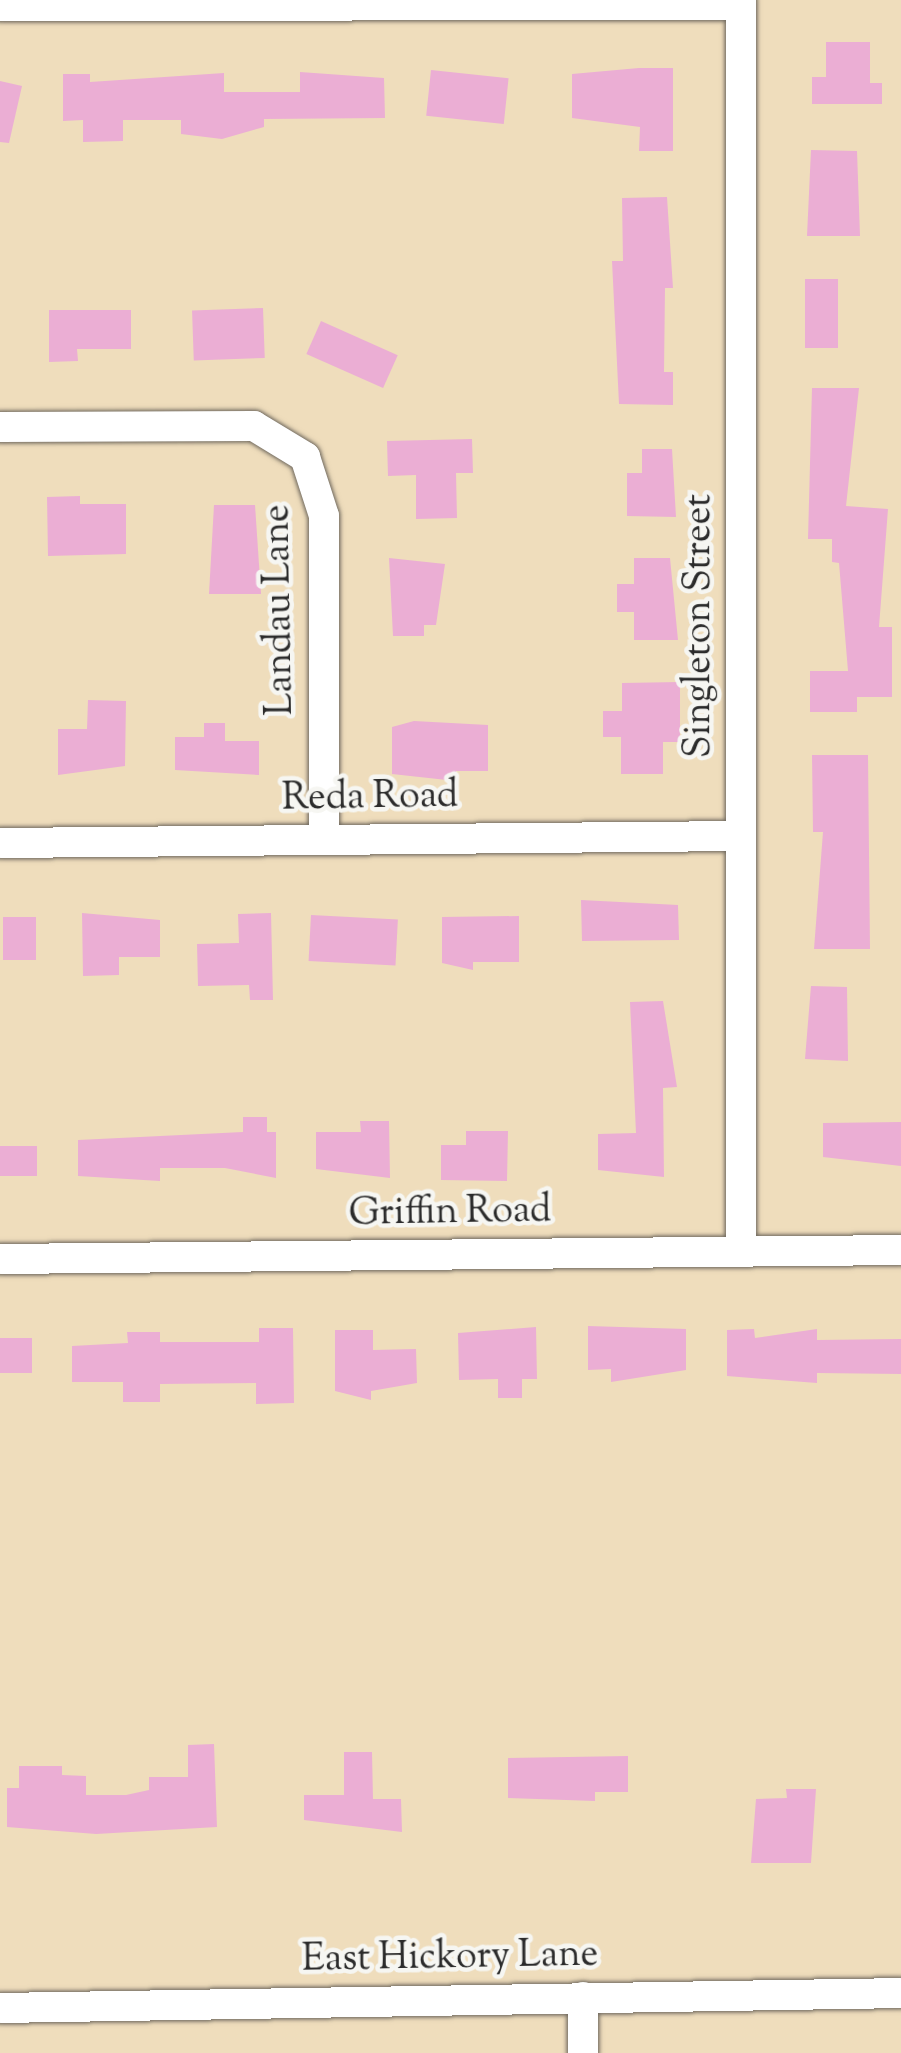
<!DOCTYPE html>
<html>
<head>
<meta charset="utf-8">
<style>
	body { margin:0 }
	#map { position:relative; width:901px; height:2053px; overflow:hidden; background:#efddbc; font-family:"Sorts Mill Goudy",serif }
	div>[style] { position:absolute }
	.building>* { inset:0; background:#ebaed4; transform-origin:0 0 }
	.roads { filter:drop-shadow(0 0 2px #70695e) drop-shadow(0 0 2px #70695e) }
	.street>* { height:30px; margin:-15px; padding:0 15px; transform-origin:15px; border-radius:15px; background:#fff }
	span { translate:-50% -50%; white-space:nowrap; text-align:center; line-height:1.15; -webkit-text-stroke:9px #f6f6f2; paint-order:stroke }
	.street-label { font-size:38px; color:#2b2b2b }
</style>
</head>
<body>
<div id="map">
	<div class="building">
		<div style="clip-path:polygon(826px 42px,870px 42px,870px 83px,882px 83px,882px 104px,812px 104px,812px 77px,826px 77px)"></div>
		<div style="clip-path:polygon(639px 68px,673px 68px,673px 151px,639px 151px,640px 127px,572px 118px,572px 74px)"></div>
		<div style="left:431px;top:70px;width:78px;height:46px;rotate:6deg"></div>
		<div style="clip-path:polygon(300px 72px,384px 78px,385px 118px,264px 119px,264px 127px,222px 139px,181px 134px,181px 120px,123px 120px,123px 141px,83px 142px,83px 120px,63px 121px,63px 74px,90px 74px,90px 82px,224px 73px,224px 92px,300px 92px)"></div>
		<div style="clip-path:polygon(0 81px,22px 86px,9px 143px,0 142px)"></div>
		<div style="clip-path:polygon(811px 150px,857px 151px,860px 236px,807px 236px)"></div>
		<div style="clip-path:polygon(667px 197px,673px 288px,665px 288px,664px 372px,673px 372px,673px 405px,619px 404px,612px 261px,623px 261px,622px 198px)"></div>
		<div style="left:805px;top:279px;width:33px;height:69px"></div>
		<div style="left:263px;top:308px;width:50px;height:71px;rotate:88deg"></div>
		<div style="clip-path:polygon(49px 310px,131px 310px,131px 349px,77px 349px,78px 361px,49px 362px)"></div>
		<div style="left:321px;top:321px;width:84px;height:36px;rotate:24deg"></div>
		<div style="clip-path:polygon(812px 388px,859px 388px,846px 506px,888px 509px,879px 627px,892px 627px,892px 697px,857px 697px,857px 712px,810px 712px,810px 671px,848px 671px,839px 563px,832px 562px,832px 539px,808px 539px)"></div>
		<div style="clip-path:polygon(472px 439px,473px 473px,456px 473px,457px 518px,416px 519px,416px 475px,388px 476px,387px 441px)"></div>
		<div style="clip-path:polygon(642px 449px,672px 449px,676px 517px,627px 516px,627px 473px,642px 473px)"></div>
		<div style="clip-path:polygon(80px 496px,80px 504px,126px 504px,126px 554px,48px 556px,47px 497px)"></div>
		<div style="clip-path:polygon(214px 505px,255px 505px,261px 594px,209px 594px)"></div>
		<div style="clip-path:polygon(389px 558px,445px 564px,436px 625px,424px 625px,424px 636px,393px 636px)"></div>
		<div style="clip-path:polygon(634px 558px,670px 558px,678px 640px,634px 640px,634px 612px,617px 612px,617px 584px,634px 584px)"></div>
		<div style="clip-path:polygon(680px 682px,680px 742px,663px 742px,663px 774px,621px 774px,621px 737px,603px 737px,603px 711px,622px 711px,622px 683px)"></div>
		<div style="clip-path:polygon(88px 700px,126px 701px,125px 766px,58px 775px,58px 729px,87px 729px)"></div>
		<div style="clip-path:polygon(414px 721px,488px 725px,488px 771px,456px 771px,456px 781px,392px 774px,392px 727px)"></div>
		<div style="clip-path:polygon(204px 723px,225px 723px,225px 741px,259px 741px,259px 775px,175px 770px,175px 737px,204px 737px)"></div>
		<div style="clip-path:polygon(812px 755px,868px 755px,870px 949px,814px 949px,823px 832px,813px 832px)"></div>
		<div style="clip-path:polygon(581px 900px,678px 905px,679px 940px,582px 941px)"></div>
		<div style="clip-path:polygon(82px 913px,160px 920px,160px 957px,119px 957px,119px 975px,83px 976px)"></div>
		<div style="clip-path:polygon(271px 913px,273px 1000px,250px 1000px,249px 985px,198px 986px,197px 944px,239px 943px,238px 914px)"></div>
		<div style="left:311px;top:915px;width:87px;height:46px;rotate:3deg"></div>
		<div style="clip-path:polygon(519px 916px,519px 962px,473px 962px,473px 970px,442px 963px,442px 917px)"></div>
		<div style="left:3px;top:917px;width:33px;height:43px"></div>
		<div style="clip-path:polygon(811px 986px,847px 987px,848px 1061px,805px 1059px)"></div>
		<div style="clip-path:polygon(663px 1001px,677px 1087px,663px 1088px,664px 1177px,598px 1170px,598px 1134px,636px 1133px,630px 1002px)"></div>
		<div style="clip-path:polygon(243px 1117px,267px 1117px,267px 1132px,276px 1132px,276px 1178px,225px 1168px,160px 1168px,160px 1181px,78px 1176px,78px 1140px,243px 1132px)"></div>
		<div style="clip-path:polygon(360px 1121px,389px 1121px,390px 1178px,316px 1169px,316px 1132px,361px 1132px)"></div>
		<div style="clip-path:polygon(901px 1122px,901px 1166px,823px 1157px,823px 1123px)"></div>
		<div style="clip-path:polygon(466px 1131px,508px 1131px,507px 1181px,441px 1180px,441px 1145px,466px 1145px)"></div>
		<div style="left:0;top:1146px;width:37px;height:30px"></div>
		<div style="clip-path:polygon(588px 1326px,686px 1329px,686px 1370px,611px 1382px,611px 1369px,588px 1370px)"></div>
		<div style="clip-path:polygon(536px 1327px,537px 1379px,522px 1379px,522px 1398px,498px 1398px,498px 1379px,459px 1380px,458px 1333px)"></div>
		<div style="clip-path:polygon(259px 1328px,293px 1328px,294px 1403px,256px 1404px,256px 1383px,160px 1384px,160px 1402px,123px 1402px,123px 1382px,72px 1382px,72px 1346px,128px 1343px,127px 1332px,160px 1332px,160px 1342px,259px 1342px)"></div>
		<div style="clip-path:polygon(754px 1329px,755px 1338px,817px 1329px,817px 1340px,901px 1339px,901px 1374px,817px 1373px,817px 1383px,727px 1376px,727px 1330px)"></div>
		<div style="clip-path:polygon(335px 1330px,373px 1330px,373px 1350px,416px 1349px,417px 1383px,371px 1391px,371px 1400px,335px 1391px)"></div>
		<div style="left:0;top:1338px;width:32px;height:35px"></div>
		<div style="clip-path:polygon(214px 1744px,217px 1827px,96px 1834px,7px 1827px,7px 1788px,19px 1788px,19px 1766px,62px 1766px,62px 1775px,86px 1776px,86px 1795px,126px 1795px,149px 1790px,149px 1777px,188px 1777px,188px 1745px)"></div>
		<div style="clip-path:polygon(344px 1752px,372px 1752px,373px 1799px,401px 1799px,402px 1832px,304px 1820px,304px 1795px,344px 1795px)"></div>
		<div style="clip-path:polygon(628px 1756px,628px 1792px,595px 1792px,595px 1801px,508px 1798px,508px 1758px)"></div>
		<div style="clip-path:polygon(786px 1789px,816px 1789px,811px 1863px,751px 1863px,756px 1799px,787px 1798px)"></div>
	</div>
	<div class="roads">
		<div class="street">
			<div style="left:0;top:6px;width:741px;rotate:-0.08deg"></div>
			<div style="left:0;top:427px;width:254px;rotate:-0.2deg"></div>
			<div style="left:254px;top:426px;width:60px;rotate:31.3deg"></div>
			<div style="left:305px;top:457px;width:62px;rotate:72.1deg"></div>
			<div style="left:324px;top:516px;width:324px;rotate:90deg"></div>
			<div style="left:0;top:843px;width:741px;rotate:-0.54deg"></div>
			<div style="left:741px;top:1251px;width:1251px;rotate:-90deg"></div>
			<div style="left:0;top:1259px;width:901px;rotate:-0.57deg"></div>
			<div style="left:0;top:2008px;width:901px;rotate:-0.95deg"></div>
			<div style="left:583px;top:2053px;width:56px;rotate:-90deg"></div>
		</div>
	</div>
	<div class="street-label">
		<span style="left:281px;top:610px;rotate:-91deg">Landau Lane</span>
		<span style="left:701px;top:626px;rotate:-90deg">Singleton Street</span>
		<span style="left:370px;top:799px;rotate:-1deg">Reda Road</span>
		<span style="left:450px;top:1214px;rotate:-1deg">Griffin Road</span>
		<span style="left:450px;top:1959px;rotate:-1deg">East Hickory Lane</span>
	</div>
</div>
</body>
</html>
